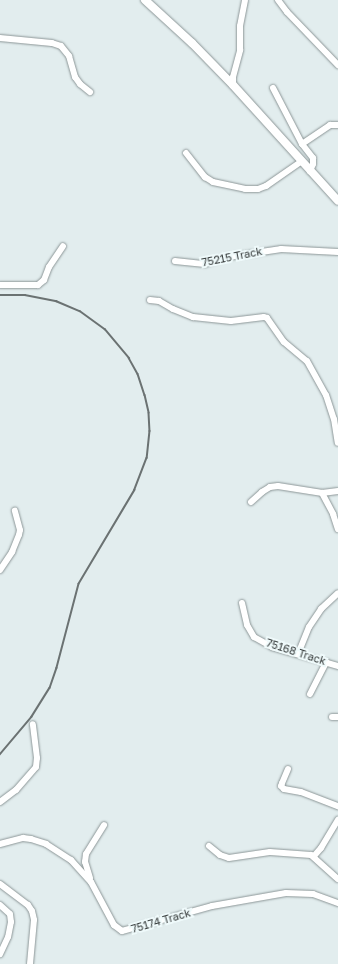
<!DOCTYPE html>
<html>
<head>
<meta charset="utf-8">
<style>
	body { margin:0 }
	#map { position:relative; width:338px; height:964px; overflow:hidden; background:#e2edee; font-family:"Golos Text",sans-serif }
	div>[style] { position:absolute }
	.roads { filter:drop-shadow(0 0 1px #8c9697) drop-shadow(0 0 1px #8c9697) }
	.minor>* { height:6px; margin:-3px; padding:0 3px; transform-origin:3px; border-radius:3px; background:#fff }
	.tertiary>* { height:8px; margin:-4px; padding:0 4px; transform-origin:4px; border-radius:4px; background:#fff }
	.rail>* { height:1.5px; margin:-0.75px; padding:0 0.75px; transform-origin:0.75px; border-radius:0.75px; background:#6b7272 }
	span { translate:-50% -50%; white-space:nowrap; text-align:center; line-height:1.15; -webkit-text-stroke:4px #effafb; paint-order:stroke }
	.street-label { font-size:11px; color:#373c3c }
</style>
</head>
<body>
<div id="map">
	<div class="roads">
		<div class="minor">
			<div style="left:278px;top:0;width:15px;rotate:53deg"></div>
			<div style="left:287px;top:12px;width:74px;rotate:46.1deg"></div>
			<div style="left:0;top:38px;width:52px;rotate:5.5deg"></div>
			<div style="left:52px;top:43px;width:9px;rotate:18deg"></div>
			<div style="left:61px;top:46px;width:13px;rotate:51deg"></div>
			<div style="left:69px;top:56px;width:22px;rotate:74deg"></div>
			<div style="left:75px;top:77px;width:9px;rotate:54deg"></div>
			<div style="left:80px;top:84px;width:13px;rotate:39deg"></div>
			<div style="left:233px;top:85px;width:8px;rotate:-90deg"></div>
			<div style="left:233px;top:77px;width:28px;rotate:-75deg"></div>
			<div style="left:240px;top:50px;width:24px;rotate:-90deg"></div>
			<div style="left:240px;top:26px;width:26px;rotate:-79deg"></div>
			<div style="left:273px;top:88px;width:63px;rotate:62.6deg"></div>
			<div style="left:302px;top:144px;width:18px;rotate:52deg"></div>
			<div style="left:313px;top:158px;width:6px;rotate:90deg"></div>
			<div style="left:313px;top:164px;width:8px;rotate:113deg"></div>
			<div style="left:302px;top:144px;width:34px;rotate:-34deg"></div>
			<div style="left:330px;top:125px;width:8px"></div>
			<div style="left:186px;top:153px;width:31px;rotate:52deg"></div>
			<div style="left:205px;top:177px;width:9px;rotate:32deg"></div>
			<div style="left:213px;top:182px;width:33px;rotate:12deg"></div>
			<div style="left:245px;top:189px;width:13px"></div>
			<div style="left:258px;top:189px;width:9px;rotate:-21deg"></div>
			<div style="left:266px;top:186px;width:44px;rotate:-34.8deg"></div>
			<div style="left:175px;top:261px;width:30px;rotate:6deg"></div>
			<div style="left:205px;top:264px;width:24px;rotate:-17deg"></div>
			<div style="left:228px;top:257px;width:54px;rotate:-8.6deg"></div>
			<div style="left:281px;top:249px;width:57px;rotate:3deg"></div>
			<div style="left:0;top:285px;width:38px"></div>
			<div style="left:38px;top:285px;width:8px;rotate:-40deg"></div>
			<div style="left:44px;top:280px;width:14px;rotate:-69deg"></div>
			<div style="left:49px;top:267px;width:25px;rotate:-56deg"></div>
			<div style="left:150px;top:300px;width:9px;rotate:6deg"></div>
			<div style="left:159px;top:301px;width:16px;rotate:30deg"></div>
			<div style="left:173px;top:309px;width:22px;rotate:22deg"></div>
			<div style="left:193px;top:317px;width:38px;rotate:6deg"></div>
			<div style="left:231px;top:321px;width:33px;rotate:-7deg"></div>
			<div style="left:264px;top:317px;width:3px;rotate:18deg"></div>
			<div style="left:267px;top:318px;width:29px;rotate:55deg"></div>
			<div style="left:284px;top:342px;width:30px;rotate:40deg"></div>
			<div style="left:307px;top:361px;width:39px;rotate:61deg"></div>
			<div style="left:326px;top:395px;width:25px;rotate:72deg"></div>
			<div style="left:334px;top:419px;width:24px;rotate:81deg"></div>
			<div style="left:322px;top:493px;width:24px;rotate:62deg"></div>
			<div style="left:333px;top:514px;width:16px;rotate:72deg"></div>
			<div style="left:251px;top:502px;width:15px;rotate:-42deg"></div>
			<div style="left:262px;top:492px;width:9px;rotate:-32deg"></div>
			<div style="left:270px;top:487px;width:8px;rotate:-7deg"></div>
			<div style="left:278px;top:486px;width:45px;rotate:9deg"></div>
			<div style="left:322px;top:493px;width:16px;rotate:-7deg"></div>
			<div style="left:0;top:570px;width:22px;rotate:-56deg"></div>
			<div style="left:12px;top:552px;width:18px;rotate:-68deg"></div>
			<div style="left:19px;top:535px;width:5px;rotate:-79deg"></div>
			<div style="left:20px;top:530px;width:20px;rotate:-105deg"></div>
			<div style="left:242px;top:603px;width:23px;rotate:77deg"></div>
			<div style="left:247px;top:625px;width:14px;rotate:60deg"></div>
			<div style="left:254px;top:637px;width:21px;rotate:29deg"></div>
			<div style="left:272px;top:647px;width:69px;rotate:16.1deg"></div>
			<div style="left:298px;top:654px;width:29px;rotate:-68deg"></div>
			<div style="left:309px;top:627px;width:22px;rotate:-56deg"></div>
			<div style="left:321px;top:609px;width:23px;rotate:-43deg"></div>
			<div style="left:310px;top:694px;width:36px;rotate:-63deg"></div>
			<div style="left:332px;top:717px;width:6px"></div>
			<div style="left:288px;top:769px;width:15px;rotate:113deg"></div>
			<div style="left:282px;top:783px;width:3px;rotate:108deg"></div>
			<div style="left:281px;top:786px;width:4px;rotate:45deg"></div>
			<div style="left:284px;top:789px;width:17px;rotate:10deg"></div>
			<div style="left:301px;top:792px;width:40px;rotate:21deg"></div>
			<div style="left:0;top:802px;width:20px;rotate:-37deg"></div>
			<div style="left:16px;top:790px;width:30px;rotate:-49deg"></div>
			<div style="left:36px;top:767px;width:9px;rotate:-84deg"></div>
			<div style="left:37px;top:758px;width:34px;rotate:-97deg"></div>
			<div style="left:0;top:844px;width:24px;rotate:-15deg"></div>
			<div style="left:23px;top:838px;width:8px;rotate:7deg"></div>
			<div style="left:31px;top:839px;width:16px;rotate:18deg"></div>
			<div style="left:46px;top:844px;width:30px;rotate:33deg"></div>
			<div style="left:71px;top:860px;width:30px;rotate:48deg"></div>
			<div style="left:91px;top:882px;width:49px;rotate:61.9deg"></div>
			<div style="left:114px;top:925px;width:10px;rotate:37deg"></div>
			<div style="left:122px;top:931px;width:93px;rotate:-15.5deg"></div>
			<div style="left:212px;top:906px;width:75px;rotate:-10deg"></div>
			<div style="left:286px;top:893px;width:27px;rotate:2deg"></div>
			<div style="left:313px;top:894px;width:27px;rotate:20deg"></div>
			<div style="left:209px;top:846px;width:14px;rotate:39deg"></div>
			<div style="left:220px;top:855px;width:9px;rotate:18deg"></div>
			<div style="left:229px;top:858px;width:41px;rotate:-8.3deg"></div>
			<div style="left:270px;top:852px;width:41px;rotate:4.2deg"></div>
			<div style="left:311px;top:855px;width:36px;rotate:42deg"></div>
			<div style="left:314px;top:856px;width:11px;rotate:-49deg"></div>
			<div style="left:321px;top:848px;width:33px;rotate:-59deg"></div>
			<div style="left:90px;top:878px;width:17px;rotate:-107deg"></div>
			<div style="left:85px;top:862px;width:8px;rotate:-83deg"></div>
			<div style="left:86px;top:854px;width:34px;rotate:-58deg"></div>
			<div style="left:0;top:884px;width:35px;rotate:37deg"></div>
			<div style="left:28px;top:905px;width:7px;rotate:56deg"></div>
			<div style="left:32px;top:911px;width:9px;rotate:77deg"></div>
			<div style="left:34px;top:920px;width:44px;rotate:95.2deg"></div>
			<div style="left:0;top:905px;width:13px;rotate:42deg"></div>
			<div style="left:10px;top:914px;width:8px;rotate:83deg"></div>
			<div style="left:11px;top:922px;width:15px;rotate:101deg"></div>
			<div style="left:8px;top:937px;width:19px;rotate:115deg"></div>
		</div>
		<div class="tertiary">
			<div style="left:145px;top:0;width:64px;rotate:42.5deg"></div>
			<div style="left:192px;top:43px;width:59px;rotate:45.7deg"></div>
			<div style="left:233px;top:85px;width:156px;rotate:47.8deg"></div>
		</div>
	</div>
	<div class="rail">
		<div style="left:0;top:295px;width:25px"></div>
		<div style="left:25px;top:295px;width:32px;rotate:11deg"></div>
		<div style="left:56px;top:301px;width:26px;rotate:23deg"></div>
		<div style="left:80px;top:311px;width:31px;rotate:36deg"></div>
		<div style="left:105px;top:329px;width:38px;rotate:50deg"></div>
		<div style="left:129px;top:358px;width:18px;rotate:61deg"></div>
		<div style="left:138px;top:374px;width:22px;rotate:72deg"></div>
		<div style="left:145px;top:395px;width:18px;rotate:77deg"></div>
		<div style="left:149px;top:413px;width:18px;rotate:87deg"></div>
		<div style="left:150px;top:431px;width:27px;rotate:96deg"></div>
		<div style="left:147px;top:458px;width:34px;rotate:111deg"></div>
		<div style="left:135px;top:490px;width:109px;rotate:120.8deg"></div>
		<div style="left:79px;top:584px;width:87px;rotate:104.7deg"></div>
		<div style="left:57px;top:668px;width:21px;rotate:109deg"></div>
		<div style="left:50px;top:688px;width:34px;rotate:122deg"></div>
		<div style="left:32px;top:717px;width:50px;rotate:130.1deg"></div>
	</div>
	<div class="street-label">
		<span style="left:232px;top:257px;rotate:-11deg">75215 Track</span>
		<span style="left:296px;top:652px;rotate:18deg">75168 Track</span>
		<span style="left:161px;top:921px;rotate:-16deg">75174 Track</span>
	</div>
</div>
</body>
</html>
